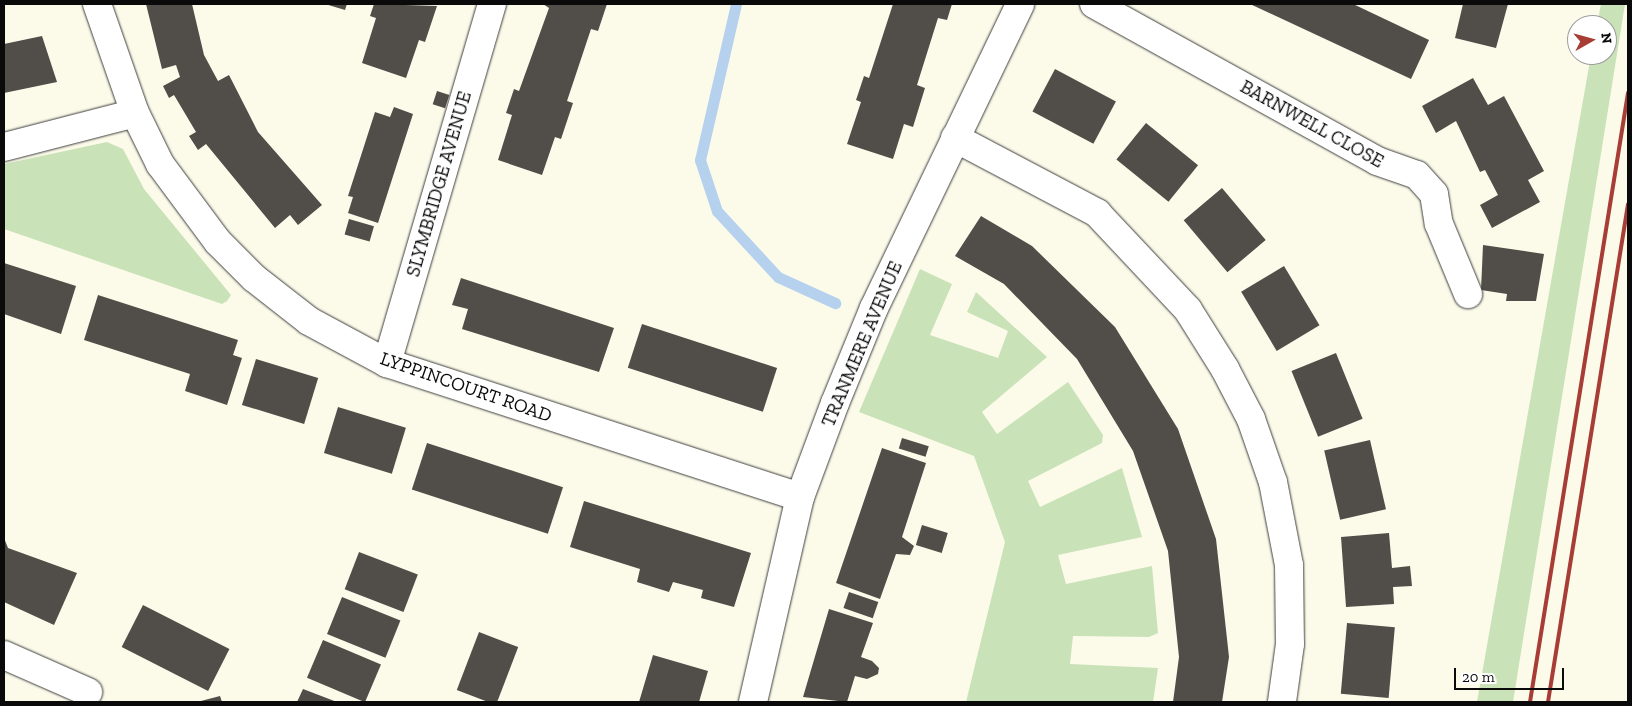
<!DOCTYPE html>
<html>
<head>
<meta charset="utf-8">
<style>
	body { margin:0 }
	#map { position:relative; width:1632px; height:706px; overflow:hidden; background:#fcfbea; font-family:"Zilla Slab",serif }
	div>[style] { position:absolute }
	.green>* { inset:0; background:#c9e2b8 }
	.stream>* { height:11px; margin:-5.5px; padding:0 5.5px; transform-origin:5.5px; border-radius:5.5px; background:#b5d1ed }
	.building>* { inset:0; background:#514d48; transform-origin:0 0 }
	.roads { filter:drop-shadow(0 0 1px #3d3d3d) drop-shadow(0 0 1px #3d3d3d) }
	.minor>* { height:28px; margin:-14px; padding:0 14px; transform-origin:14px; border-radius:14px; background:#fff }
	.rail>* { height:4px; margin:-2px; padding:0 2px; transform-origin:2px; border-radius:2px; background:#a73d35 }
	span { translate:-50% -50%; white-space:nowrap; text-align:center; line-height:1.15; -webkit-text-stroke:5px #fff; paint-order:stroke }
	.street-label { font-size:19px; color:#0a0a0a }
	.frame { position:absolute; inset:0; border:5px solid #0a0a0a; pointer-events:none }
	.north { position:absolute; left:1567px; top:15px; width:50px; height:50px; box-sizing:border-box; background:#fff; border:1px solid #9d9d9d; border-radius:50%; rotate:83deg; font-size:14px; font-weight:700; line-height:20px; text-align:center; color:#0a0a0a }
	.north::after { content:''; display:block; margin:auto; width:18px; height:22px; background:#a73d35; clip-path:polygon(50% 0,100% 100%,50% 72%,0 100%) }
	.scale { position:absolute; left:1454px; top:668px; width:110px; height:22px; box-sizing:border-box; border:2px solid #0a0a0a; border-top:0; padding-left:6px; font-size:15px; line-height:18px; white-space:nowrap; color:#0a0a0a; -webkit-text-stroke:4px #fff; paint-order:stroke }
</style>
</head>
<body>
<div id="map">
	<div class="green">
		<div style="clip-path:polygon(1601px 4px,1625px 4px,1513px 702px,1477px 702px,1591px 55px,1607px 55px,1607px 25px,1597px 25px)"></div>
		<div style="clip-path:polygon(107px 142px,123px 149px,144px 189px,231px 295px,227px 301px,222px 304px,4px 229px,4px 164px)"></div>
		<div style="clip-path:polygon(920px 269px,952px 284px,930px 335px,998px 358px,1008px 331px,967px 312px,976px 292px,1047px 357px,982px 412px,997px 434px,1068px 382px,1103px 435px,1102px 443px,1028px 481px,1040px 507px,1122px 468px,1142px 537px,1058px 555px,1066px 584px,1152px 566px,1158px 633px,1149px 637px,1073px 636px,1070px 664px,1158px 668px,1153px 702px,966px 702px,1005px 542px,974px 456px,859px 412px)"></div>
	</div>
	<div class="stream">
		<div style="left:736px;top:4px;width:160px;rotate:103deg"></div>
		<div style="left:700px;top:160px;width:54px;rotate:71.6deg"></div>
		<div style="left:717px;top:211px;width:90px;rotate:47.3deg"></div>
		<div style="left:778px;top:277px;width:63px;rotate:24.5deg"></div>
	</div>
	<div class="building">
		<div style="clip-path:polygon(146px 4px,192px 4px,204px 55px,218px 81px,229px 75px,258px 132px,322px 205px,298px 225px,290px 215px,275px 228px,206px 144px,198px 150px,189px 136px,196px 132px,174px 95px,169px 98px,163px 86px,180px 77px,176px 65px,162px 69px)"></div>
		<div style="clip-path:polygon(325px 4px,347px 4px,345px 10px)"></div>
		<div style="clip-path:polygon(374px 4px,437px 6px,425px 42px,419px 40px,406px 78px,362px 63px,376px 18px,370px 16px)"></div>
		<div style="clip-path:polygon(543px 4px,607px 4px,598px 31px,591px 29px,567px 101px,573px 103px,561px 139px,555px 137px,542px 175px,498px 160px,512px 115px,506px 113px,514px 89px,519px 91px,549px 8px)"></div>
		<div style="clip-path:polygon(893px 4px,952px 4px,947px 20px,938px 18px,917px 85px,925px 88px,913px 127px,904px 124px,893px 159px,847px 144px,861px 102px,856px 100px,864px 76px,869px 78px)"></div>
		<div style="clip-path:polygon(1250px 4px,1353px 4px,1429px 40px,1411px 79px)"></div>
		<div style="clip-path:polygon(1463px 4px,1508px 4px,1496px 48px,1455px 38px)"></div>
		<div style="clip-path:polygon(42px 36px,57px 82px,4px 93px,4px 44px)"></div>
		<div style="left:1055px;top:69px;width:69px;height:48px;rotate:28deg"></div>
		<div style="clip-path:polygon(1473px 78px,1488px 105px,1504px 96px,1544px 171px,1528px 180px,1540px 202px,1492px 228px,1480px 205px,1498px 195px,1485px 170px,1480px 172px,1456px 121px,1436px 133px,1422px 106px)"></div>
		<div style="left:437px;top:91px;width:13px;height:14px;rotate:18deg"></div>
		<div style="clip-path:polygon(394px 107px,413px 114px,378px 223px,348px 213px,353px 197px,348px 196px,375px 112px,390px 117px)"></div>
		<div style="left:1146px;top:123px;width:67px;height:47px;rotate:39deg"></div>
		<div style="left:1222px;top:188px;width:68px;height:50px;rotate:50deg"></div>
		<div style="clip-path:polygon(981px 216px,1032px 246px,1115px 327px,1178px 429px,1216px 539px,1229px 657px,1222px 702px,1173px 702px,1179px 657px,1168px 551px,1133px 451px,1077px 359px,1004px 284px,955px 256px)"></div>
		<div style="left:349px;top:219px;width:26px;height:16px;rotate:16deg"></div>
		<div style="clip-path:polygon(1483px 245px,1544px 254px,1536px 301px,1506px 301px,1507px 294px,1481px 290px)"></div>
		<div style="clip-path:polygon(4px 263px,76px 286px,61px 334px,4px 314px)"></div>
		<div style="left:1284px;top:266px;width:69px;height:50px;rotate:59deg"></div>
		<div style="clip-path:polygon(461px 278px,614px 328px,599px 372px,462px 329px,468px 309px,452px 305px)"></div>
		<div style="clip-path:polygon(98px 295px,238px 340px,233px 355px,242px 358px,227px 405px,185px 391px,190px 374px,84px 340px)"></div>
		<div style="left:642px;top:324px;width:142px;height:46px;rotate:18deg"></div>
		<div style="left:1336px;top:353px;width:71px;height:48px;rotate:68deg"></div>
		<div style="left:256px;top:359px;width:65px;height:48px;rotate:17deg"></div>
		<div style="left:338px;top:407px;width:71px;height:48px;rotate:17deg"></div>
		<div style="left:902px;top:438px;width:28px;height:11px;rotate:17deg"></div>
		<div style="left:1370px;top:440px;width:71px;height:47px;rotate:77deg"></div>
		<div style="left:427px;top:443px;width:143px;height:49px;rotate:18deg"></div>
		<div style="clip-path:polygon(882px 448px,926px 463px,902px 537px,914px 546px,910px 555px,896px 554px,880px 599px,836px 583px)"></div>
		<div style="clip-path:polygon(584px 501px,751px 553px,734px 607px,701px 598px,703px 590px,673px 582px,669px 592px,637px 582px,640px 569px,570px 547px)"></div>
		<div style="left:922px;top:525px;width:27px;height:21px;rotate:17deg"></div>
		<div style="clip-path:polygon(1389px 533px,1392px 568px,1410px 566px,1412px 586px,1393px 587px,1394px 604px,1346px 607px,1341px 537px)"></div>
		<div style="clip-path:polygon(4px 538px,8px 548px,77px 573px,54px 625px,4px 602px)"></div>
		<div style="left:359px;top:552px;width:63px;height:40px;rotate:21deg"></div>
		<div style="left:849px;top:592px;width:31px;height:17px;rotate:19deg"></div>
		<div style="left:342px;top:597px;width:63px;height:40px;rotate:22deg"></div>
		<div style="left:143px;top:605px;width:97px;height:47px;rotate:27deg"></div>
		<div style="clip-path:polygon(829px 609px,873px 623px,861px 657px,872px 661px,879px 668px,878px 674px,867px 679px,855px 676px,847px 702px,803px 697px)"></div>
		<div style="left:1347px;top:623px;width:48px;height:71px;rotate:5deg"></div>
		<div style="left:479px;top:632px;width:42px;height:62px;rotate:21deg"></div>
		<div style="left:323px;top:640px;width:63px;height:41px;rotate:23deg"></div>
		<div style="clip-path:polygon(653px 655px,708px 671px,699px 702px,639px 702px)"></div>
		<div style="clip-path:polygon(303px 689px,337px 702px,297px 702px)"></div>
		<div style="clip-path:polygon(220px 696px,222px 702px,197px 702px)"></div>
	</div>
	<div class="roads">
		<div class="minor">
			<div style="left:97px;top:4px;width:115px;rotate:70.8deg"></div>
			<div style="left:135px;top:113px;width:57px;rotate:63.9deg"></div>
			<div style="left:160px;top:164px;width:97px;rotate:53.4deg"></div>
			<div style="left:218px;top:242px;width:51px;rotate:45deg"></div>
			<div style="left:254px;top:278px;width:70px;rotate:38deg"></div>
			<div style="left:309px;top:321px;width:89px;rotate:28.3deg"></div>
			<div style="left:387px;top:363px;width:434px;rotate:18deg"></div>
			<div style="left:1094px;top:4px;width:324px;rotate:29deg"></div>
			<div style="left:1377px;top:161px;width:42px;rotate:19.3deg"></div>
			<div style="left:1417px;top:175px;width:25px;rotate:48deg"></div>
			<div style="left:1434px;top:194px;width:30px;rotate:81deg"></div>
			<div style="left:1439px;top:224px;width:76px;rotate:67.5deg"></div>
			<div style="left:955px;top:138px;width:161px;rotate:27.8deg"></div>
			<div style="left:1097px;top:213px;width:133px;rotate:46.8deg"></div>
			<div style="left:1188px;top:310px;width:70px;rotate:57.9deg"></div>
			<div style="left:1225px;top:369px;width:56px;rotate:62.5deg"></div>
			<div style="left:1251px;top:419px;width:67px;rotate:70.8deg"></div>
			<div style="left:1273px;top:482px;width:85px;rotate:79.1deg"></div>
			<div style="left:1289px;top:565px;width:79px;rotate:89.3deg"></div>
			<div style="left:1290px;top:644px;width:59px;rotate:97.9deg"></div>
			<div style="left:4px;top:147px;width:135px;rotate:-14.5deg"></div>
			<div style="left:387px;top:363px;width:374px;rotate:-73.7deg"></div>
			<div style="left:4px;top:655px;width:92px;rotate:23.8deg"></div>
			<div style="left:753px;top:702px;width:210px;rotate:-77.1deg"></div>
			<div style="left:800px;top:497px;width:100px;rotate:-69.6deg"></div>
			<div style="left:835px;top:403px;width:103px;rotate:-67.7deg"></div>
			<div style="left:874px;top:308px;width:337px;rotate:-64.3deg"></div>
		</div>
	</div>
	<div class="rail">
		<div style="left:1530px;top:702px;width:617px;rotate:-80.86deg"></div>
		<div style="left:1548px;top:702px;width:504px;rotate:-80.87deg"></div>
	</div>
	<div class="street-label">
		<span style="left:1312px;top:124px;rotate:29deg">BARNWELL CLOSE</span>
		<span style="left:439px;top:184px;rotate:-74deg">SLYMBRIDGE AVENUE</span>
		<span style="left:862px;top:344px;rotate:-67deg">TRANMERE AVENUE</span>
		<span style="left:466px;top:387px;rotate:19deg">LYPPINCOURT ROAD</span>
	</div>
	<div class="frame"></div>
	<div class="north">N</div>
	<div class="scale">20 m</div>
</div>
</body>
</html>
